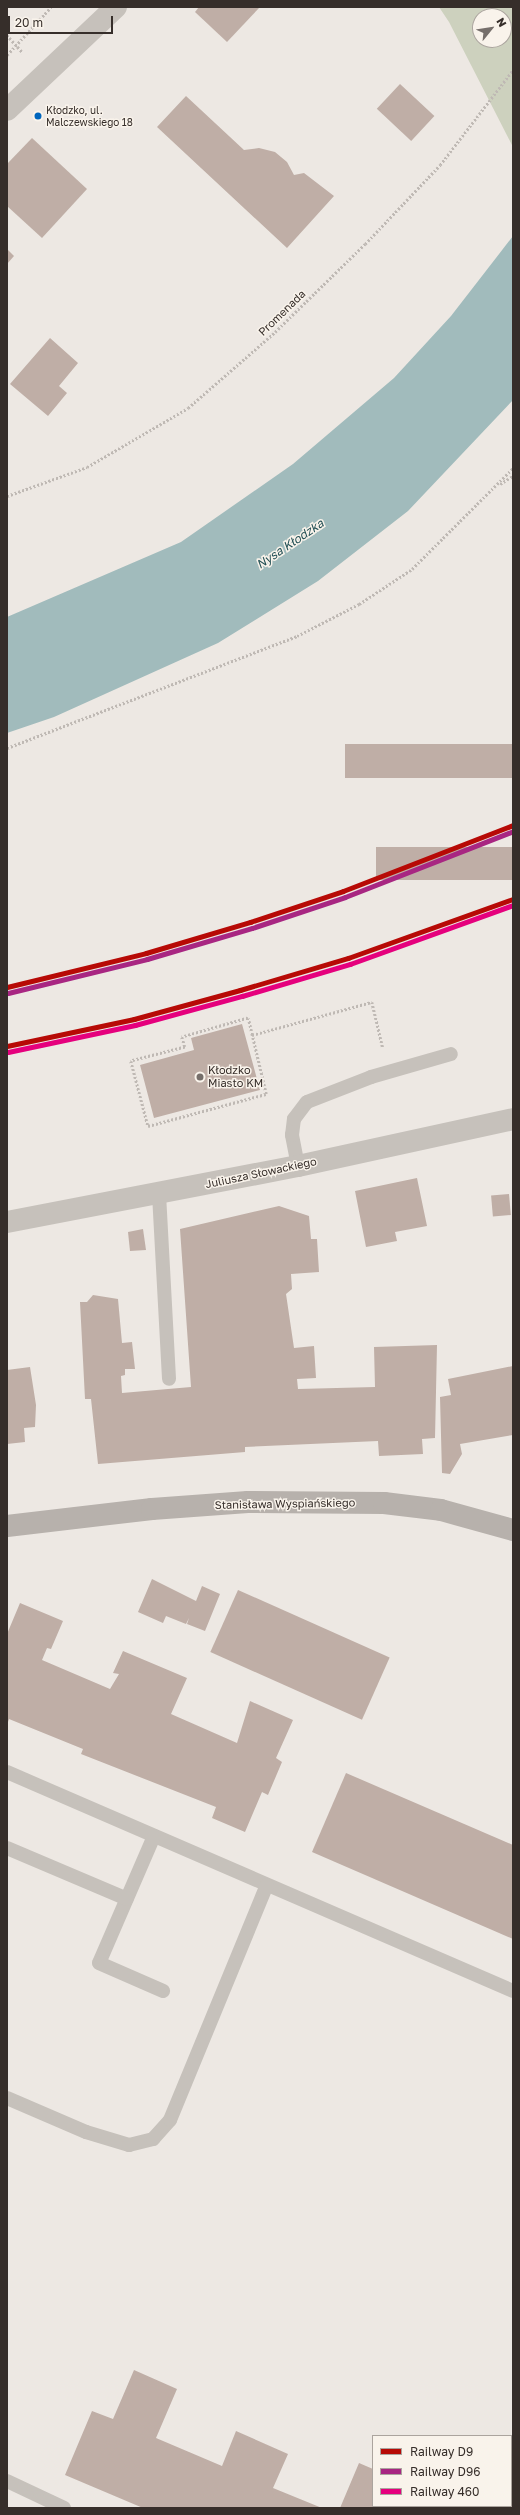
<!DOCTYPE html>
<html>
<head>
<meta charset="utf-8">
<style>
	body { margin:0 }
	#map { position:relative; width:520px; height:2515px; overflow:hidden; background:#ede8e3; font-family:"Golos Text",sans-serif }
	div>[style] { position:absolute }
	.green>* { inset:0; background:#cdd1be }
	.water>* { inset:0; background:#a1bbbc }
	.building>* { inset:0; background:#bfaea6; transform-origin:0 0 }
	.path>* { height:2.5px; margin-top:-1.25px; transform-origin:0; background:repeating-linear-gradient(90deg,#bfb9b4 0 2px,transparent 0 4px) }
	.lane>* { height:14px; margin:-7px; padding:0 7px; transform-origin:7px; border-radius:7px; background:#c6c1bb }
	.street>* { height:22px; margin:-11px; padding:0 11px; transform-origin:11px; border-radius:11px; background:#c6c1bb }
	.secondary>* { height:22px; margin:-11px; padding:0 11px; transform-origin:11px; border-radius:11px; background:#b7b1ac }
	.rail-1>* { height:5px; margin:-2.5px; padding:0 2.5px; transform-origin:2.5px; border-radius:2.5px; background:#b70a06 }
	.rail-2>* { height:5px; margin:-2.5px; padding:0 2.5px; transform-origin:2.5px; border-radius:2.5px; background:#a82682 }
	.rail-3>* { height:5px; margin:-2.5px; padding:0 2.5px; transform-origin:2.5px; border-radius:2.5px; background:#e5007d }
	.dots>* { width:11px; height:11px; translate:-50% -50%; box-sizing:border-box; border:2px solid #f9f3eb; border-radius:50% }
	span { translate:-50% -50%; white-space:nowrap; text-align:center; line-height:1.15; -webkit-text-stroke:3px #f9f3eb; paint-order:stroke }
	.bus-label { font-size:10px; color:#362e2a }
	.left { translate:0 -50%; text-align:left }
	.street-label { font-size:11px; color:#362e2a }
	.poi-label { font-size:11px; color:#362e2a }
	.water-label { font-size:12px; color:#235055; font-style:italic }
	.frame { position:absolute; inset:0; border:8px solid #362e2a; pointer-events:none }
	.legend { position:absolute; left:372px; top:2435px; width:140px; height:72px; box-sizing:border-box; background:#f9f3eb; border:1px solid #aba49e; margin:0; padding:5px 7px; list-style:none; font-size:12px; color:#362e2a }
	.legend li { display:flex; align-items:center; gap:8px; height:20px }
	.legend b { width:20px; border:1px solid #aba49e }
	.north { position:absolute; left:472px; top:8px; width:40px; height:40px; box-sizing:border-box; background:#f9f3eb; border:1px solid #aba49e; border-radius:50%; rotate:60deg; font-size:11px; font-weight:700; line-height:16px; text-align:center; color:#362e2a }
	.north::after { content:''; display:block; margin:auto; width:14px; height:18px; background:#766f6b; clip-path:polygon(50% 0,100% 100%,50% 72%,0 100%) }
	.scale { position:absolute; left:8px; top:16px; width:105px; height:18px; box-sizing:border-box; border:2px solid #362e2a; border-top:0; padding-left:5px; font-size:12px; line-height:14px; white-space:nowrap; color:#362e2a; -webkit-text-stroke:3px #f9f3eb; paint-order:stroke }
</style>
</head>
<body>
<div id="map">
	<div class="green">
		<div style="clip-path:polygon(evenodd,439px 7px,513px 7px,513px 147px,449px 22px,439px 7px,480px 16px,504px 16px,504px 40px,480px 40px,480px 16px)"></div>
	</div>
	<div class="water">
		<div style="clip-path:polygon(513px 236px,513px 400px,408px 511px,318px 581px,218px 643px,54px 717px,7px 733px,7px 617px,181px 542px,293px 464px,394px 378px,451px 316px)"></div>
	</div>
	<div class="building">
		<div style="clip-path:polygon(199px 7px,260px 7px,227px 42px,195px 12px)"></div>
		<div style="left:400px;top:84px;width:47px;height:34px;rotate:43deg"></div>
		<div style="clip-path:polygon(186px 96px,244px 150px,259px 148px,275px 152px,287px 162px,294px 175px,304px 173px,334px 196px,287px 248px,157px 127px)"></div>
		<div style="clip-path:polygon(32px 138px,87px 189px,42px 238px,7px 206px,7px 164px)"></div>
		<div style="clip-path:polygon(7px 249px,14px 256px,7px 264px)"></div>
		<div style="clip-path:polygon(50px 338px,78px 363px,59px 386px,67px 393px,48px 416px,10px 384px)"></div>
		<div style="left:513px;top:744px;width:34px;height:168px;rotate:90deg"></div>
		<div style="left:513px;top:847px;width:33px;height:137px;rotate:90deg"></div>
		<div style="clip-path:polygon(242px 1024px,260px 1090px,154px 1118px,140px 1065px,194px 1050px,191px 1038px)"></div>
		<div style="clip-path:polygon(417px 1178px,427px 1226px,395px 1232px,397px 1241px,366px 1247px,355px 1191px)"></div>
		<div style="left:509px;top:1194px;width:21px;height:18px;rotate:85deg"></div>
		<div style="clip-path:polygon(279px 1206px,309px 1216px,311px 1239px,317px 1239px,319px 1272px,291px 1274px,292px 1289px,286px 1294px,294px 1348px,314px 1346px,316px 1378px,297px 1379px,298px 1389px,375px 1387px,374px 1347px,437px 1345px,435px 1438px,422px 1439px,423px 1454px,379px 1456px,378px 1441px,245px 1447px,245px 1452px,98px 1464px,91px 1399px,85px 1399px,80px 1302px,87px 1302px,93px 1295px,118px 1299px,122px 1343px,132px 1342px,135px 1369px,125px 1369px,125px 1375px,121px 1376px,122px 1393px,191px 1387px,180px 1229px)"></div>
		<div style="clip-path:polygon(143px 1229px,146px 1250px,130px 1251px,128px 1232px)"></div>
		<div style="clip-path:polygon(513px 1366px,513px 1435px,460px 1444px,462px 1454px,450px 1474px,442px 1473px,440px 1397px,451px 1395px,448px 1379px)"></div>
		<div style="clip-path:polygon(30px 1367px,36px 1405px,35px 1427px,24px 1428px,25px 1442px,7px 1444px,7px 1370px)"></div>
		<div style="clip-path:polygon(152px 1579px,196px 1601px,202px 1586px,220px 1594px,205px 1631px,187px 1624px,189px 1618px,186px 1624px,166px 1616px,163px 1623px,138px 1612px)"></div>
		<div style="left:238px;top:1590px;width:166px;height:68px;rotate:24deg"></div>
		<div style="clip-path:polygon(20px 1603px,63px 1621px,51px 1649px,47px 1648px,42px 1660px,110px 1689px,119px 1674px,113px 1673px,123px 1651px,187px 1678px,171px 1714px,237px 1743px,250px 1701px,293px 1720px,276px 1758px,282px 1762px,268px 1795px,262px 1792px,245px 1832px,212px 1818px,216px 1807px,81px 1754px,83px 1749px,9px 1719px,7px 1725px,7px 1634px)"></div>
		<div style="clip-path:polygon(346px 1773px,513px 1845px,513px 1939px,312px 1852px)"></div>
		<div style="clip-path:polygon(134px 2370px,177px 2389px,156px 2438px,222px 2466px,236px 2431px,288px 2454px,273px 2488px,322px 2508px,143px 2508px,65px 2475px,92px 2411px,113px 2419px)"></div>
		<div style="clip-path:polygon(359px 2463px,373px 2469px,373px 2506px,392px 2508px,340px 2508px)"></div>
	</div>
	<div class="path">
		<div style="left:7px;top:35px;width:24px;rotate:48deg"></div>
		<div style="left:7px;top:55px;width:65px;rotate:-47.5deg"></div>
		<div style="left:500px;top:484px;width:15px;rotate:-32deg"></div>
		<div style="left:7px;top:496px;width:85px;rotate:-19.9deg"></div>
		<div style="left:87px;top:467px;width:117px;rotate:-30.3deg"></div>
		<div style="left:188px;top:408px;width:116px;rotate:-41.1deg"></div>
		<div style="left:275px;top:332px;width:126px;rotate:-44.4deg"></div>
		<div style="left:365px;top:244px;width:109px;rotate:-46.5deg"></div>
		<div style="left:440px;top:165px;width:120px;rotate:-52.5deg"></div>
		<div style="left:7px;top:748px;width:311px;rotate:-21.1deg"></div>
		<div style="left:297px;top:636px;width:70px;rotate:-27.3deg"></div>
		<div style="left:359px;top:604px;width:64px;rotate:-33.4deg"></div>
		<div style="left:412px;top:569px;width:143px;rotate:-45deg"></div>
		<div style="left:252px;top:1035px;width:17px;rotate:-103deg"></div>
		<div style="left:248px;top:1018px;width:69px;rotate:163.9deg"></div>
		<div style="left:182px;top:1037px;width:10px;rotate:73deg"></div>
		<div style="left:185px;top:1047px;width:56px;rotate:165.5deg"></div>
		<div style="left:131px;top:1061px;width:67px;rotate:75.3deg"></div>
		<div style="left:148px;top:1126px;width:122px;rotate:-15.2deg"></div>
		<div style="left:266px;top:1094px;width:61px;rotate:-103.3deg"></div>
		<div style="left:252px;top:1035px;width:124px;rotate:-15.4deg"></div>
		<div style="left:372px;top:1002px;width:47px;rotate:76.6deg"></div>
	</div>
	<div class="lane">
		<div style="left:298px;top:1166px;width:32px;rotate:-101deg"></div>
		<div style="left:292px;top:1135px;width:16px;rotate:-83deg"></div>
		<div style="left:294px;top:1119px;width:21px;rotate:-53deg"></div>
		<div style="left:307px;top:1102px;width:69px;rotate:-21.3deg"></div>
		<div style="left:371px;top:1077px;width:83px;rotate:-16deg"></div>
		<div style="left:159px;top:1194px;width:185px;rotate:86.9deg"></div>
		<div style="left:7px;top:1772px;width:551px;rotate:23.4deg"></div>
		<div style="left:154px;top:1836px;width:138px;rotate:113.4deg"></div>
		<div style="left:99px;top:1963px;width:70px;rotate:23.6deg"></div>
		<div style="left:7px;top:1848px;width:130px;rotate:23deg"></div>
		<div style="left:7px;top:2098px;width:86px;rotate:23.3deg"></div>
		<div style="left:86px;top:2132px;width:45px;rotate:16.8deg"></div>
		<div style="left:129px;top:2145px;width:25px;rotate:-14deg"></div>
		<div style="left:153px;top:2139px;width:25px;rotate:-48deg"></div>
		<div style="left:170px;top:2120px;width:254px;rotate:-67.6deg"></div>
		<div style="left:511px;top:2458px;width:2px;rotate:-27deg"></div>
		<div style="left:7px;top:2481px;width:63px;rotate:25.3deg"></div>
		<div style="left:475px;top:2508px;width:3px;rotate:-45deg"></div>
	</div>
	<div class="street">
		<div style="left:7px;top:110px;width:150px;rotate:-43.4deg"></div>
		<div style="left:7px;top:1222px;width:296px;rotate:-10.9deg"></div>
		<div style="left:298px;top:1166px;width:220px;rotate:-12.3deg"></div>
	</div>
	<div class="secondary">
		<div style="left:7px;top:1526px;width:146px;rotate:-6.7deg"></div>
		<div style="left:152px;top:1509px;width:96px;rotate:-4.2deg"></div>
		<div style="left:248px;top:1502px;width:136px;rotate:0.4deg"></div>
		<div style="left:384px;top:1503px;width:57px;rotate:7deg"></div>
		<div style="left:441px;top:1510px;width:75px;rotate:15.5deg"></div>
	</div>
	<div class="rail-1">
		<div style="left:7px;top:987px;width:143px;rotate:-13.7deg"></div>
		<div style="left:146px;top:953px;width:109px;rotate:-16.6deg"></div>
		<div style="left:250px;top:922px;width:98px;rotate:-18.4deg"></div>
		<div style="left:343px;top:891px;width:182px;rotate:-21.2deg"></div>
		<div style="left:7px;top:1046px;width:130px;rotate:-12deg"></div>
		<div style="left:134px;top:1019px;width:110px;rotate:-15.3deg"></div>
		<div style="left:240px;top:990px;width:113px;rotate:-16.5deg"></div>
		<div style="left:348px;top:958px;width:175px;rotate:-19.7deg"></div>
	</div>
	<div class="rail-2">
		<div style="left:8px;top:993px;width:143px;rotate:-13.7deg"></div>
		<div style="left:147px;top:959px;width:109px;rotate:-16.4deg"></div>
		<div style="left:252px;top:928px;width:98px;rotate:-18.4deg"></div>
		<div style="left:345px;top:897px;width:180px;rotate:-21.4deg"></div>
	</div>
	<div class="rail-3">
		<div style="left:8px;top:1052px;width:130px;rotate:-12deg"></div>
		<div style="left:135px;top:1025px;width:111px;rotate:-15.2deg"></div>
		<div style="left:242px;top:996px;width:113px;rotate:-16.5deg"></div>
		<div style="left:350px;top:964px;width:173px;rotate:-19.9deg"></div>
	</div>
	<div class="dots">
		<div style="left:38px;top:116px;background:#0065bd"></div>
		<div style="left:200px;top:1077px;background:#766f6b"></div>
	</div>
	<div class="bus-label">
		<span class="left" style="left:46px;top:116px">Kłodzko, ul.<br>Malczewskiego 18</span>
	</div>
	<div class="street-label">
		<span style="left:282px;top:313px;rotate:-44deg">Promenada</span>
		<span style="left:261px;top:1173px;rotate:-12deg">Juliusza Słowackiego</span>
		<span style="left:285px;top:1504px;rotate:-1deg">Stanisława Wyspiańskiego</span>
	</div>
	<div class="poi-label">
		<span class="left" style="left:208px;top:1077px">Kłodzko<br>Miasto KM</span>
	</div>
	<div class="water-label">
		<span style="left:290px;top:544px;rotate:-34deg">Nysa Kłodzka</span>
	</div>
	<div class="frame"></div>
	<ul class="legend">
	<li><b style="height:5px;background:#b70a06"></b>Railway D9</li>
	<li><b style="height:5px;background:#a82682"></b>Railway D96</li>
	<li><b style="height:5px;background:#e5007d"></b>Railway 460</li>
	</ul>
	<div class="north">N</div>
	<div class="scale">20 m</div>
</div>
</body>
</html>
